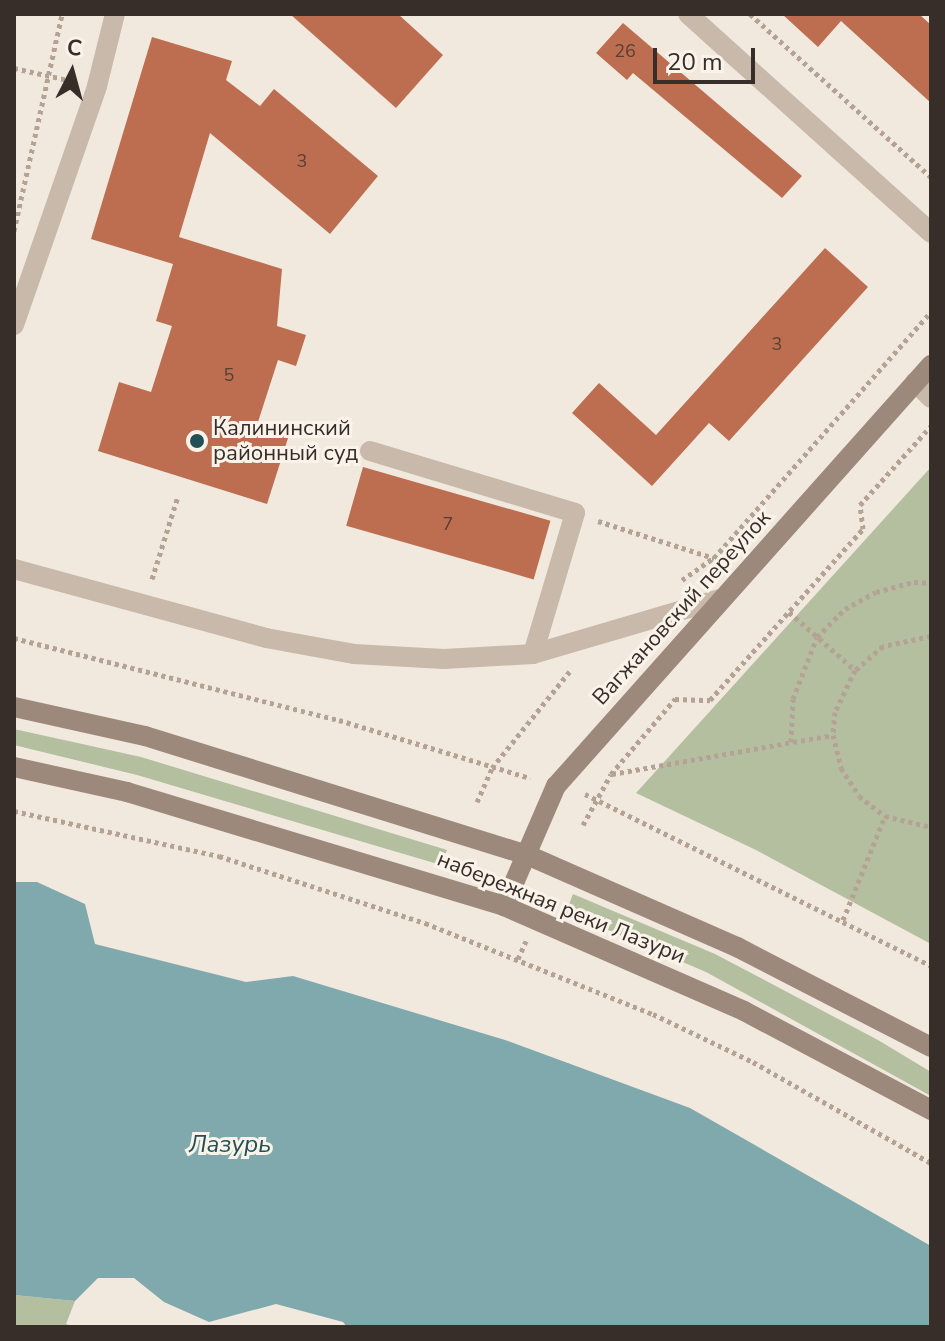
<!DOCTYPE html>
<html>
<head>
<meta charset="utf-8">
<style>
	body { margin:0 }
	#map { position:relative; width:945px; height:1341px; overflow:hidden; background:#f1e9de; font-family:"Nunito Sans",sans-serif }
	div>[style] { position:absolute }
	.green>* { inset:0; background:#b3bf9f }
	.water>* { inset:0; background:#7fa9ac }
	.building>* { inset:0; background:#bd6e50; transform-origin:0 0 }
	.path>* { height:5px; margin-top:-2.5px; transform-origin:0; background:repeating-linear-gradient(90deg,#b4a395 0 4px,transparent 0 8px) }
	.lane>* { height:20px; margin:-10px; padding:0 10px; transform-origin:10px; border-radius:10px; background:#c8b9ab }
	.street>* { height:20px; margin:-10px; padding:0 10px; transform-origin:10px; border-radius:10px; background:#c8b9ab }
	.secondary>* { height:20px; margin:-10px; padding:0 10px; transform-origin:10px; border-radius:10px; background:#9c897c }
	.dots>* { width:22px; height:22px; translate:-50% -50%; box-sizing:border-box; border:4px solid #f9f3ea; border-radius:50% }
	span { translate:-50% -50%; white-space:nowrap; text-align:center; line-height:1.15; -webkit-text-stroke:6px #f9f3ea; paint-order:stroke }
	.number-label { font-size:18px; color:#583e34 }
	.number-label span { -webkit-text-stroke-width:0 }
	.poi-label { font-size:22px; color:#372e2a }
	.left { translate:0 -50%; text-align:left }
	.street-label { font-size:22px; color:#372e2a }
	.water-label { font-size:24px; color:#225055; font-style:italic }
	.frame { position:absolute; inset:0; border:16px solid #372e2a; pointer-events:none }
	.north { position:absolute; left:32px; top:32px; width:80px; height:80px; -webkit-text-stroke:6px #f9f3ea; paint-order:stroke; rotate:6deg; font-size:22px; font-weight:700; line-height:32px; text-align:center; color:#372e2a }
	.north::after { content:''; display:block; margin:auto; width:28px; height:36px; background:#372e2a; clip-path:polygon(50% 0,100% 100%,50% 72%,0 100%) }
	.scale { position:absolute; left:653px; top:48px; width:102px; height:36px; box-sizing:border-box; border:4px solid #372e2a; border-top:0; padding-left:10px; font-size:24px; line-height:28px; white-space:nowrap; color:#372e2a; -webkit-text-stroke:6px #f9f3ea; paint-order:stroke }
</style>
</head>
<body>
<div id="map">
	<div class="green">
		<div style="clip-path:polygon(931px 467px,931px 944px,756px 850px,636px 793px)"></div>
		<div style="clip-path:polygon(14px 729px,141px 757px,447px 850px,441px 865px,137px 775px,14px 745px)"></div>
		<div style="clip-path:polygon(573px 894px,715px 954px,878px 1040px,931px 1072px,931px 1096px,706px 972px,566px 912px)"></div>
		<div style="clip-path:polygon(14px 1295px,75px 1301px,66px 1324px,75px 1327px,14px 1327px)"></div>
	</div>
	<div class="water">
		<div style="clip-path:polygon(14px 882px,37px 882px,85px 904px,95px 944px,246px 982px,293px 976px,505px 1040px,690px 1108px,931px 1246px,931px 1327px,347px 1327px,343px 1322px,276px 1304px,209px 1322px,164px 1302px,134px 1278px,98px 1278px,75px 1301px,14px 1295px)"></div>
	</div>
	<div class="building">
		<div style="clip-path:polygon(290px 14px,398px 14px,443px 55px,396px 108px)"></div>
		<div style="clip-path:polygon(782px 14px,919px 14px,931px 25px,931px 103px,841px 21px,818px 47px)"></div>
		<div style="clip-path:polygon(623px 23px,802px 176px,782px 198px,633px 73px,627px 80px,596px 53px)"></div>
		<div style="clip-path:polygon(152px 37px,232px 61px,226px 80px,260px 106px,274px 89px,378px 176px,330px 234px,210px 133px,179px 237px,282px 269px,277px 326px,306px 335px,296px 366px,278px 360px,257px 425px,289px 435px,267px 504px,98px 451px,119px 382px,151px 392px,172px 326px,156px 321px,173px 264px,91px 239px)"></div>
		<div style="clip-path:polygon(825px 248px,868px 287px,729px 441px,709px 423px,652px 486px,572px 413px,599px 383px,656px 435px)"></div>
		<div style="left:363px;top:467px;width:195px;height:61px;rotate:16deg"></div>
	</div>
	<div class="path">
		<div style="left:750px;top:14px;width:244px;rotate:42deg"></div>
		<div style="left:14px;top:68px;width:59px;rotate:12.6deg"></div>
		<div style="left:14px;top:231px;width:222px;rotate:-77.5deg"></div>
		<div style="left:598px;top:521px;width:122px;rotate:17.7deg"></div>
		<div style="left:152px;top:579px;width:87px;rotate:-72.6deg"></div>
		<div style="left:682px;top:580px;width:39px;rotate:-35deg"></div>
		<div style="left:714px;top:558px;width:328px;rotate:-48.6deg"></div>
		<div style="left:789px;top:612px;width:88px;rotate:41.3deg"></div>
		<div style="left:931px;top:636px;width:49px;rotate:168.2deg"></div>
		<div style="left:883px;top:646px;width:37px;rotate:139deg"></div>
		<div style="left:855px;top:670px;width:47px;rotate:115.5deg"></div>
		<div style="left:835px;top:712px;width:23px;rotate:95deg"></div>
		<div style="left:833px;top:735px;width:34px;rotate:76deg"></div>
		<div style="left:841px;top:768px;width:33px;rotate:57deg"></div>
		<div style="left:859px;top:796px;width:33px;rotate:38deg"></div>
		<div style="left:885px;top:816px;width:47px;rotate:13.4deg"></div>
		<div style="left:14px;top:638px;width:335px;rotate:14.2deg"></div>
		<div style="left:339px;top:720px;width:200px;rotate:16.9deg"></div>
		<div style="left:791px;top:742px;width:43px;rotate:-87.3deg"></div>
		<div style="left:793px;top:699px;width:66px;rotate:-68.8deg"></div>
		<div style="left:817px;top:637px;width:40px;rotate:-45deg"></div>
		<div style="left:845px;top:609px;width:35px;rotate:-29deg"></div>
		<div style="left:876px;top:592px;width:39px;rotate:-15deg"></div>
		<div style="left:914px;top:582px;width:17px;rotate:3deg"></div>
		<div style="left:612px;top:774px;width:224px;rotate:-10deg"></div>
		<div style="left:585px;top:794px;width:386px;rotate:26.4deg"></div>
		<div style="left:477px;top:802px;width:37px;rotate:-66deg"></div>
		<div style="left:492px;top:768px;width:124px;rotate:-51.2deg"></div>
		<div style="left:14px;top:811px;width:210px;rotate:12.4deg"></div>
		<div style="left:219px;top:856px;width:217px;rotate:18deg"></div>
		<div style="left:425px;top:923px;width:245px;rotate:21.8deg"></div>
		<div style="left:653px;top:1014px;width:111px;rotate:25.6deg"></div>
		<div style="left:753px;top:1062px;width:205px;rotate:29.6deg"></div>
		<div style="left:583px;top:825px;width:58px;rotate:-61.2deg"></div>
		<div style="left:611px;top:774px;width:99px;rotate:-49.5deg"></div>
		<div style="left:675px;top:699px;width:35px;rotate:2deg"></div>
		<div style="left:710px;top:700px;width:229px;rotate:-48.2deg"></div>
		<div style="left:863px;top:529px;width:24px;rotate:-97deg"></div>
		<div style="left:860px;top:505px;width:106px;rotate:-48.1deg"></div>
		<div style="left:843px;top:920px;width:112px;rotate:-68deg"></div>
		<div style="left:518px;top:959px;width:20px;rotate:-66deg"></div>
	</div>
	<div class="lane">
		<div style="left:915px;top:382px;width:23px;rotate:45deg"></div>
		<div style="left:370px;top:451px;width:214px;rotate:16.8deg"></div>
		<div style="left:575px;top:513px;width:147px;rotate:106.6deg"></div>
		<div style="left:14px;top:569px;width:261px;rotate:15.3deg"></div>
		<div style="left:266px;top:638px;width:89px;rotate:10.3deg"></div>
		<div style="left:354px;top:654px;width:90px;rotate:3.2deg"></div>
		<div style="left:444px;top:659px;width:89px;rotate:-3.2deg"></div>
		<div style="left:533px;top:654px;width:198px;rotate:-16.4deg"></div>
	</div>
	<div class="street">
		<div style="left:688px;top:14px;width:327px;rotate:42deg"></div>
		<div style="left:14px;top:325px;width:253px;rotate:-70.8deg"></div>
		<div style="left:97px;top:86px;width:74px;rotate:-76deg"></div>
	</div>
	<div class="secondary">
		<div style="left:14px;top:707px;width:134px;rotate:12.5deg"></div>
		<div style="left:145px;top:736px;width:398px;rotate:17.3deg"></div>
		<div style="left:525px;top:854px;width:232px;rotate:23.7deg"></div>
		<div style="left:737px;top:947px;width:218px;rotate:27.3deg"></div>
		<div style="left:14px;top:767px;width:116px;rotate:12.5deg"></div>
		<div style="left:127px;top:792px;width:394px;rotate:16.8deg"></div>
		<div style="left:504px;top:906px;width:262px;rotate:23.6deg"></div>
		<div style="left:744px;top:1011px;width:212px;rotate:27.9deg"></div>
		<div style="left:504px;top:906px;width:131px;rotate:-66.6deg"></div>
		<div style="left:556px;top:786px;width:564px;rotate:-48.31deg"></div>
	</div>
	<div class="dots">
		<div style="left:197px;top:441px;background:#225055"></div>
	</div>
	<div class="number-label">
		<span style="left:625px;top:51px">26</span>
		<span style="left:302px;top:161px">3</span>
		<span style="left:777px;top:344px">3</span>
		<span style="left:229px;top:375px">5</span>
		<span style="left:448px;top:524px">7</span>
	</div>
	<div class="poi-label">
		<span class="left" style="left:213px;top:441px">Калининский<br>районный суд</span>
	</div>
	<div class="street-label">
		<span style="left:682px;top:608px;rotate:-48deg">Вагжановский переулок</span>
		<span style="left:561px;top:908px;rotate:22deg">набережная реки Лазури</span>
	</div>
	<div class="water-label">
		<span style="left:230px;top:1145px">Лазурь</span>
	</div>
	<div class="frame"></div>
	<div class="north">С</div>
	<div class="scale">20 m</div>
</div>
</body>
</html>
